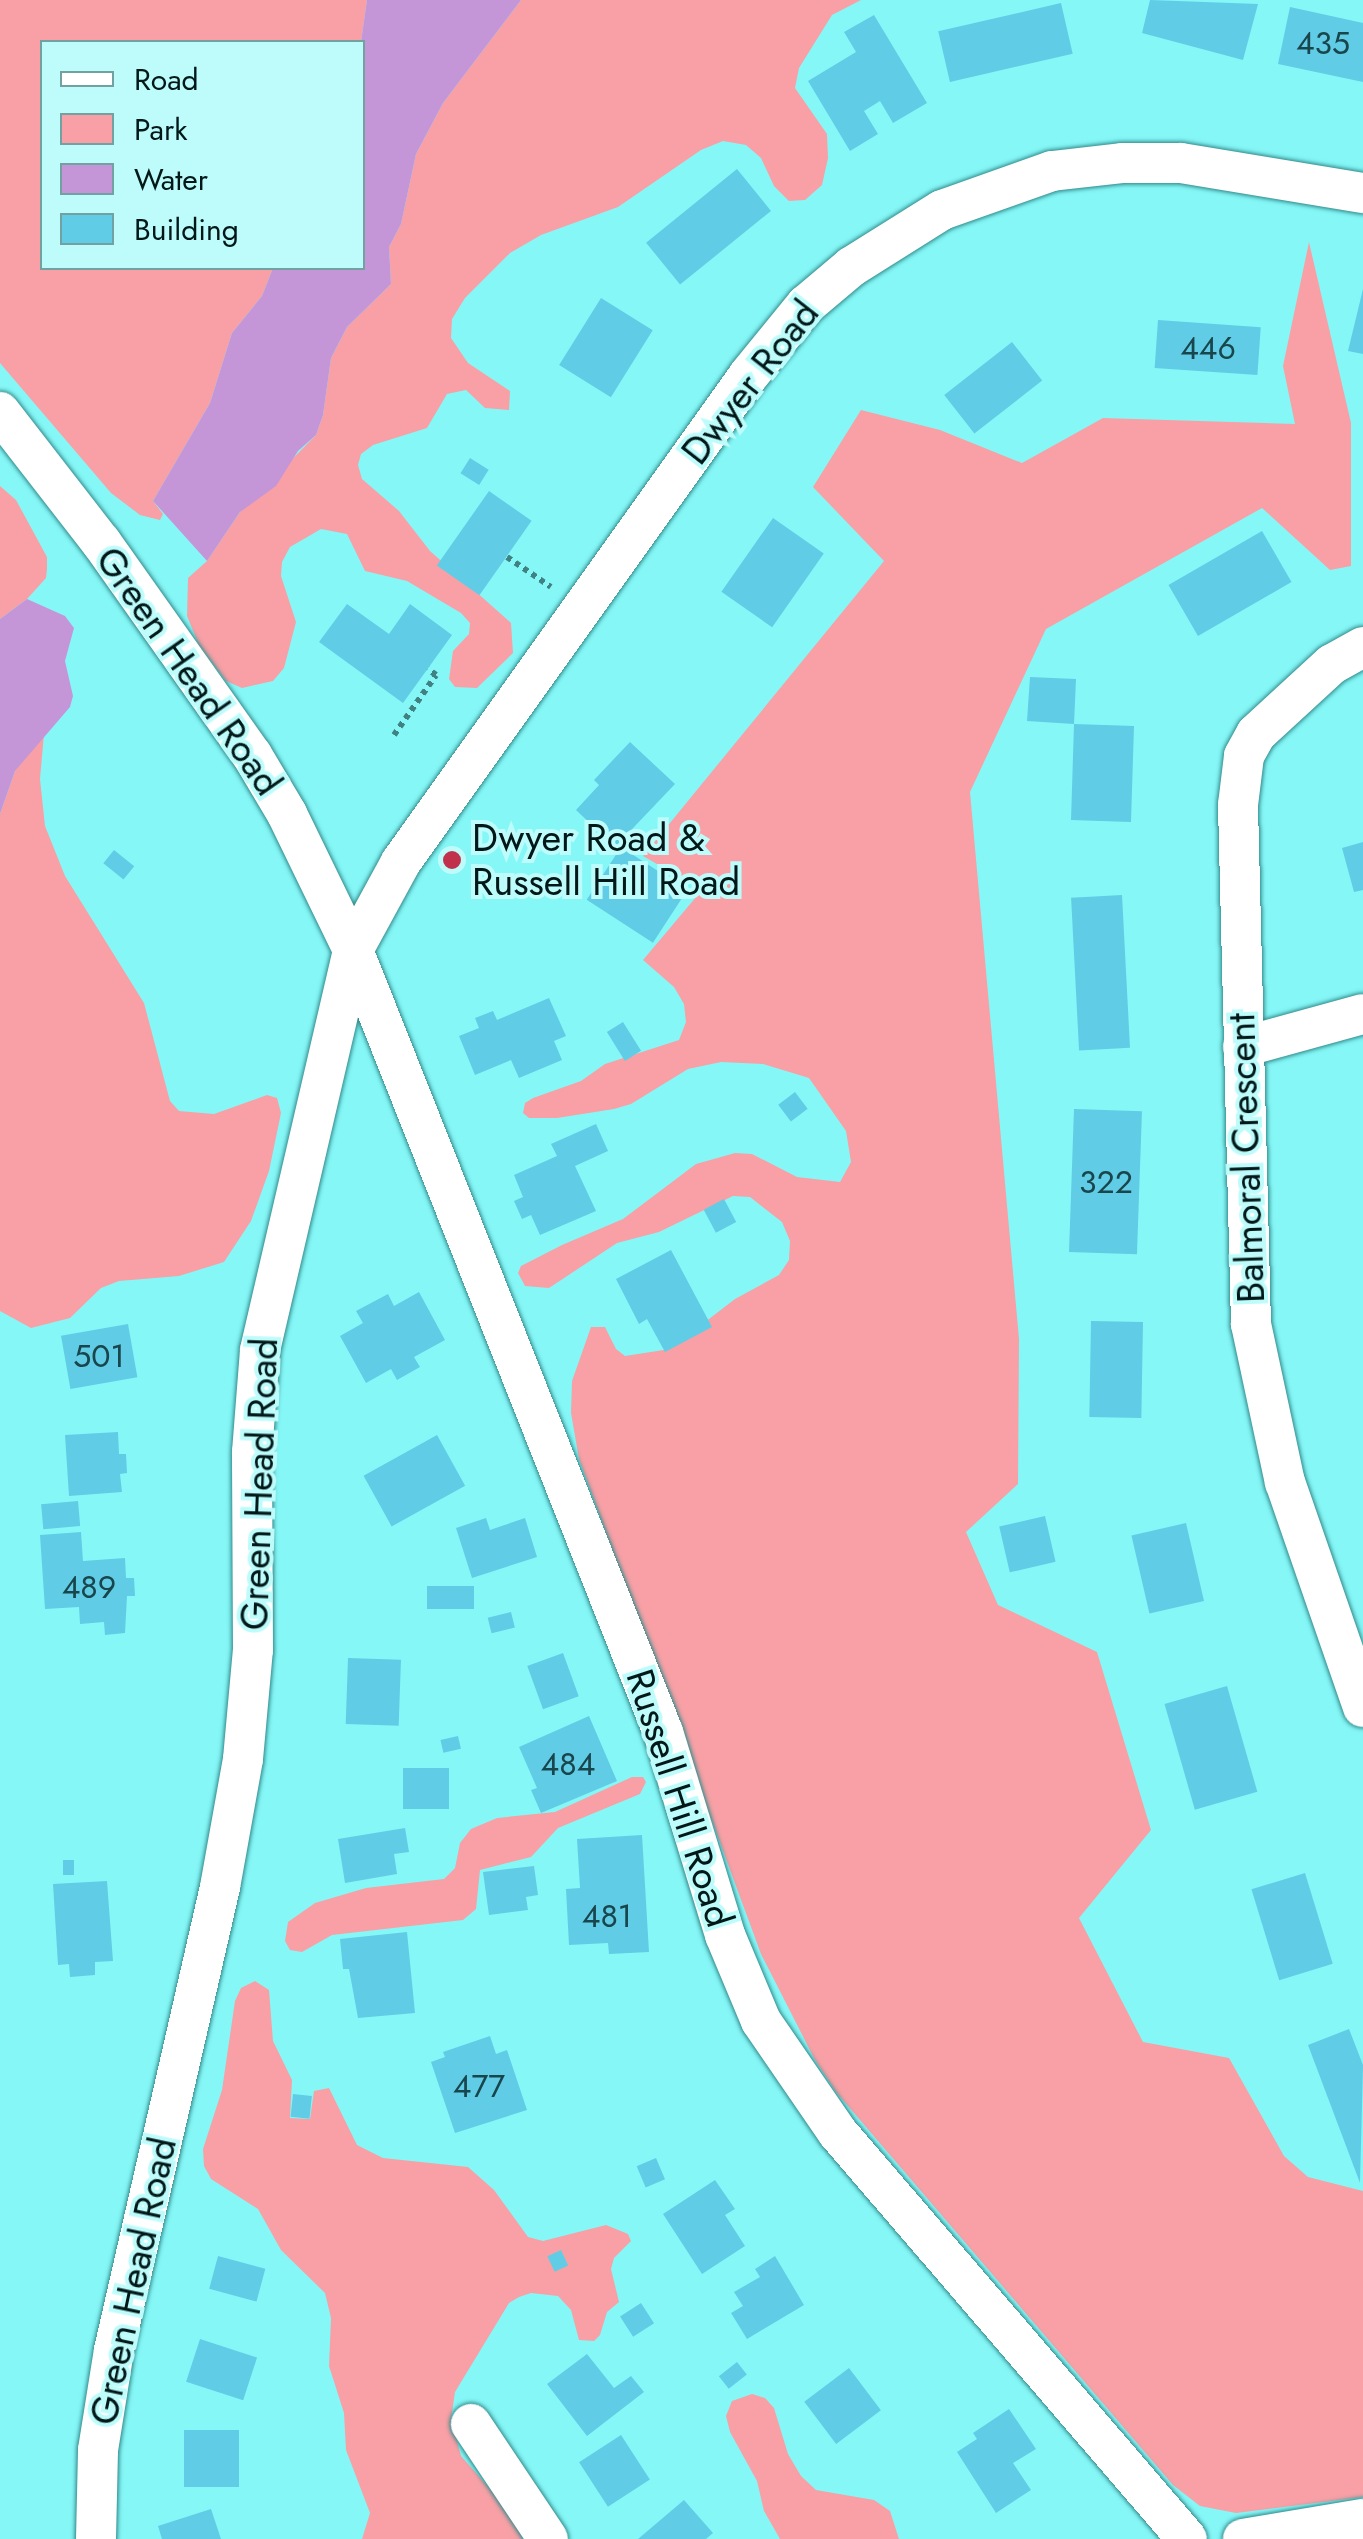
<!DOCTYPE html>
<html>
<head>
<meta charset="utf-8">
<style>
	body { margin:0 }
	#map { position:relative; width:1363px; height:2539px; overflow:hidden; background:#86f7f7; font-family:Jost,sans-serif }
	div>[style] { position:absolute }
	.green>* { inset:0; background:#f8a0a5 }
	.water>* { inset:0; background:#c496d8 }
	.building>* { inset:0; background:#61cce5; transform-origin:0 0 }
	.path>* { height:6px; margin-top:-3px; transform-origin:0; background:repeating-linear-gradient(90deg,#408282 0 5px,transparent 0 10px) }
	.roads { filter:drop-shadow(0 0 2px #318a8b) drop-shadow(0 0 2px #318a8b) }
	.minor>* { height:40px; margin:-20px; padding:0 20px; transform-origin:20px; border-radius:20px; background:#fff }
	.dots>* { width:28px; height:28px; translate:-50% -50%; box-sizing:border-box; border:5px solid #befcfb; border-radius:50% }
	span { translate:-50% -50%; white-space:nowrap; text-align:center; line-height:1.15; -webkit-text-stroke:8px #befcfb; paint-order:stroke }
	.number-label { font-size:32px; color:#19454c }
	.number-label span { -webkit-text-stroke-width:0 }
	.street-label { font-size:38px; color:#011819 }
	.poi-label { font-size:38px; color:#011819 }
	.left { translate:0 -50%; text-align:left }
	.legend { position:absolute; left:40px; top:40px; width:325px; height:230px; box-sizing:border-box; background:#befcfb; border:2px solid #72a1a1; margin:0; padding:12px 18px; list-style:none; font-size:30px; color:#011819 }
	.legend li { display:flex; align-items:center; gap:20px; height:50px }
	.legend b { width:50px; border:2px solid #72a1a1 }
</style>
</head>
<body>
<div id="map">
	<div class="green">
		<div style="clip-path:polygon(0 0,367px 0,361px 42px,42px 42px,42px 268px,273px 268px,262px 296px,232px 333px,210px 403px,153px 501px,163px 514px,160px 520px,140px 515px,111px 493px,0 363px)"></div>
		<div style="clip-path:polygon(521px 0,861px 0,832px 15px,799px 68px,795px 88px,827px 134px,828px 158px,822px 185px,805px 200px,789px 201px,774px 186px,761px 158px,746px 145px,723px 141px,701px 150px,618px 207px,541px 235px,510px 253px,465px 298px,452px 319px,451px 338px,468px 363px,510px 391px,509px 410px,485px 408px,466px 390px,447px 394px,427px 428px,373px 445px,361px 454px,358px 465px,362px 479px,399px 511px,430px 551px,511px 623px,513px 653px,477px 688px,455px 687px,449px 679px,453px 651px,469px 634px,470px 623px,461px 613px,407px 581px,365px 571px,347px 534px,321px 529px,290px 547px,282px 562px,281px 576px,296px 622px,284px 668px,273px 681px,242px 688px,226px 681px,199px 645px,187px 616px,188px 578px,207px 561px,240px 512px,316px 435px,323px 415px,331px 358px,347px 327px,391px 284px,389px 247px,401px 224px,416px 154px,443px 103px)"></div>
		<div style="clip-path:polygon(1309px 242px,1351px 423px,1351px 566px,1330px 570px,1262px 508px,1046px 629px,970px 792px,1019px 1339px,1018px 1484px,966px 1532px,998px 1605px,1097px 1652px,1151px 1830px,1079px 1918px,1143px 2042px,1229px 2058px,1284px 2156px,1308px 2177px,1363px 2191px,1363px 2497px,1236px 2513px,1200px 2506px,1173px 2485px,836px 2092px,815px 2060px,761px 1954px,579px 1459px,571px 1413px,572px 1381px,591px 1327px,605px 1327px,616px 1349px,625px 1356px,670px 1349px,735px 1299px,779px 1275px,789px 1260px,790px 1241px,782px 1222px,750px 1197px,733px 1196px,659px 1232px,617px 1243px,549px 1288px,525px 1286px,518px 1273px,521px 1266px,562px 1245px,623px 1219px,696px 1164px,735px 1153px,752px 1154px,797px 1177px,840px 1182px,851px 1162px,846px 1131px,809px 1078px,763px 1064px,721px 1062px,688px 1069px,631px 1104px,614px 1109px,557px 1118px,529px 1118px,523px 1113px,525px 1103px,533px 1098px,581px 1081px,605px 1064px,679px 1040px,686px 1022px,684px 1004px,674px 987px,643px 960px,702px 890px,643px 856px,884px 561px,813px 487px,861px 410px,940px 430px,1022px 463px,1103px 418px,1295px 424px,1283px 366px)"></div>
		<div style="clip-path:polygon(0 486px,16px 500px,47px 557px,47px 569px,46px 578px,27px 599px,0 619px)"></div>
		<div style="clip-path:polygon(44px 734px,40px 779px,45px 826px,65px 876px,144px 1003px,170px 1101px,179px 1111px,214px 1114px,267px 1095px,277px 1098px,281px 1113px,269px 1171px,251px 1221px,224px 1262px,179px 1276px,119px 1281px,101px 1288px,70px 1318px,31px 1328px,0 1311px,0 814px,15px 771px)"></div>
		<div style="clip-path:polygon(632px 1777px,643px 1777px,646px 1782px,640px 1794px,558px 1828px,531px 1857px,480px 1870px,476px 1909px,463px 1920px,332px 1935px,302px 1952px,290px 1950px,285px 1941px,288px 1922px,315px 1903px,366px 1888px,444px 1879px,455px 1868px,460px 1843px,471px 1829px,497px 1818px,555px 1812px)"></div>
		<div style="clip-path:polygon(255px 1981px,269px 1990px,273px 2041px,292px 2080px,290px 2118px,310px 2119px,314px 2091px,329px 2088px,357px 2145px,383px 2158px,468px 2167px,494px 2190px,528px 2237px,543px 2241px,606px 2225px,628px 2234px,631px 2241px,614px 2258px,611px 2269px,619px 2302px,607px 2312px,600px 2335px,594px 2341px,579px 2340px,571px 2310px,558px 2296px,531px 2293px,519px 2297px,509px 2303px,455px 2392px,451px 2419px,461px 2456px,506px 2507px,523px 2539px,362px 2539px,370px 2513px,346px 2450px,344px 2413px,329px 2366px,331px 2318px,325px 2293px,281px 2250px,258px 2209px,211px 2179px,204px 2166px,203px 2149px,222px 2090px,235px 2001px,241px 1988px)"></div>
		<div style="clip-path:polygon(752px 2394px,765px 2398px,774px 2408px,788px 2454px,801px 2476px,816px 2490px,874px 2500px,890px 2511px,899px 2539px,780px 2539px,764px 2511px,757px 2481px,730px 2432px,726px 2416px,732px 2401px)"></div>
	</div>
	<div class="water">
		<div style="clip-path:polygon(367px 0,521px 0,443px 103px,416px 154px,401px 224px,389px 247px,391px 284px,347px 327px,331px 358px,323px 415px,316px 435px,298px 451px,276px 486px,240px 512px,207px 561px,153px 501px,210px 403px,232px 333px,262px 296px,273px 268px,362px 268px,361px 42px)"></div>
		<div style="clip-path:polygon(27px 599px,65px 616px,74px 628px,65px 661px,73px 696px,70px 707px,15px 771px,0 814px,0 619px)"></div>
	</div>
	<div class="building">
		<div style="clip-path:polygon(1150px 0,1258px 4px,1243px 60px,1142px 33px)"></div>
		<div style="left:1061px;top:3px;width:52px;height:126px;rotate:77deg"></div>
		<div style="clip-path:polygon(1290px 7px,1363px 23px,1363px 82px,1278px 64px)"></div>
		<div style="clip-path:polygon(874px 15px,927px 103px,893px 123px,880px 101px,864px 111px,878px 134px,850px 151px,808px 81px,856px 52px,844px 32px)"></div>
		<div style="left:737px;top:169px;width:54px;height:117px;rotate:51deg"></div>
		<div style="clip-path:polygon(1363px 289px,1363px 354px,1348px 351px)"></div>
		<div style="left:601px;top:298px;width:61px;height:79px;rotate:32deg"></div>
		<div style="left:1158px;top:320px;width:103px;height:48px;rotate:4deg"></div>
		<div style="left:1012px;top:342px;width:49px;height:86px;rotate:52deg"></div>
		<div style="left:470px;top:458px;width:22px;height:18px;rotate:32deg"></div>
		<div style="left:489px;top:491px;width:52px;height:91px;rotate:35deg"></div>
		<div style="left:773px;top:518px;width:62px;height:90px;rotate:35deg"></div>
		<div style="left:1262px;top:531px;width:59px;height:108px;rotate:60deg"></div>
		<div style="clip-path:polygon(347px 604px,389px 634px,410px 604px,452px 635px,403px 703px,319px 642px)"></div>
		<div style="clip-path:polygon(1030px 677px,1076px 679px,1074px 724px,1134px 726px,1131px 822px,1071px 820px,1074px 724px,1027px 721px)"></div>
		<div style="clip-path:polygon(630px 742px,675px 784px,615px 847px,576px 810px,599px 785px,594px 780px)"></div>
		<div style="clip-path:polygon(1363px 842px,1363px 890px,1354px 892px,1342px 848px)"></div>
		<div style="left:621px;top:847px;width:79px;height:63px;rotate:33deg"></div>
		<div style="left:114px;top:850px;width:26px;height:17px;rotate:39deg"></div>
		<div style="left:1122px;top:895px;width:153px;height:51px;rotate:87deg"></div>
		<div style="clip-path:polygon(549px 998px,566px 1036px,554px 1041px,562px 1060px,519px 1078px,511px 1060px,475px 1075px,459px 1036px,479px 1028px,475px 1018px,493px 1011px,497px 1020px)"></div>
		<div style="left:623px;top:1022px;width:34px;height:19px;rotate:58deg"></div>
		<div style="left:795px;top:1092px;width:21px;height:21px;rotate:53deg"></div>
		<div style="left:1074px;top:1109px;width:68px;height:143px;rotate:2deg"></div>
		<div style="clip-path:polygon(596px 1124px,608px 1151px,575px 1166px,596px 1211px,540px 1235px,531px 1215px,522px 1219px,514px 1201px,523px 1197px,514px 1175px,557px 1156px,551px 1144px)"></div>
		<div style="left:724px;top:1199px;width:26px;height:23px;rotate:62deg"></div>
		<div style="clip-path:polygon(671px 1250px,712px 1327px,665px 1352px,647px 1319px,639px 1324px,616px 1279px)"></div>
		<div style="clip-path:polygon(419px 1292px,445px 1340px,414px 1357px,420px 1367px,397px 1380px,391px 1369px,366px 1383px,340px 1336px,363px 1323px,356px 1311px,388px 1294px,394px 1306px)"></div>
		<div style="left:1091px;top:1321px;width:52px;height:96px;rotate:1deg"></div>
		<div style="left:128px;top:1324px;width:54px;height:68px;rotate:80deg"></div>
		<div style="clip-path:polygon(118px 1432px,119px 1454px,126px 1454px,127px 1473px,120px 1474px,122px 1492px,69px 1496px,65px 1435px)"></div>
		<div style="left:437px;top:1435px;width:58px;height:84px;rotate:61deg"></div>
		<div style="left:78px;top:1501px;width:25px;height:37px;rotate:85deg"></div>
		<div style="left:1045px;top:1516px;width:47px;height:47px;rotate:77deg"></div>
		<div style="clip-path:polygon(486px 1518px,490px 1530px,525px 1518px,537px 1557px,472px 1578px,456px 1528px)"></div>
		<div style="left:1186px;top:1523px;width:80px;height:56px;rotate:77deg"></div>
		<div style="clip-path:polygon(81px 1532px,83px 1561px,125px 1558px,126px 1578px,134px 1578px,135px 1596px,127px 1596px,125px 1633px,105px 1635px,104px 1622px,80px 1624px,79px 1607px,45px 1609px,40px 1535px)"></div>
		<div style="left:427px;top:1586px;width:47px;height:23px"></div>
		<div style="left:511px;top:1612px;width:16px;height:24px;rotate:76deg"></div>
		<div style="left:563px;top:1653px;width:46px;height:38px;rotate:70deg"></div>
		<div style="left:348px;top:1658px;width:53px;height:66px;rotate:2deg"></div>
		<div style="left:1227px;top:1686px;width:110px;height:65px;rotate:74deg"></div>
		<div style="clip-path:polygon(589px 1716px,617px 1781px,541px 1813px,531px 1790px,537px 1788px,519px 1747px)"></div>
		<div style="left:458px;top:1736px;width:13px;height:18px;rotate:77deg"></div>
		<div style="left:449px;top:1768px;width:41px;height:46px;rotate:90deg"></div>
		<div style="clip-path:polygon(405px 1828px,409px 1852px,394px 1854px,397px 1874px,345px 1883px,338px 1839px)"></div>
		<div style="clip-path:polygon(642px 1835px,649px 1952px,609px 1954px,608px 1943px,569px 1945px,566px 1889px,580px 1888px,577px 1839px)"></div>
		<div style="left:63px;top:1860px;width:11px;height:15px"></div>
		<div style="clip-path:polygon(534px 1866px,538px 1895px,526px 1897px,528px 1910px,489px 1915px,483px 1872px)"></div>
		<div style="left:1305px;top:1873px;width:95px;height:56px;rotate:73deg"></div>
		<div style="clip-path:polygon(107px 1881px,113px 1961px,95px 1962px,95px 1975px,70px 1977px,69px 1964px,58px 1965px,53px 1884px)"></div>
		<div style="clip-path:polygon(407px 1932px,415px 2013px,358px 2018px,349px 1969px,343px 1969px,340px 1939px)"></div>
		<div style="clip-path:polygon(1349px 2029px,1363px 2065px,1360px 2183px,1308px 2045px)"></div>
		<div style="clip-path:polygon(490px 2036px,496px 2054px,507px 2050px,527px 2110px,455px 2133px,431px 2062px,445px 2057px,443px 2052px)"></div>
		<div style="left:293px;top:2094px;width:19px;height:23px;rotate:6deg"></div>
		<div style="left:656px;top:2158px;width:23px;height:21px;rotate:67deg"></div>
		<div style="clip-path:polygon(715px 2180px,735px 2209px,725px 2215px,745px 2246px,702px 2274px,663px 2214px)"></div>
		<div style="left:561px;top:2250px;width:17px;height:15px;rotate:65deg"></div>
		<div style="left:218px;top:2256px;width:49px;height:34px;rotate:15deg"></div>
		<div style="clip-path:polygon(775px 2256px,804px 2305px,747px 2339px,731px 2313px,743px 2306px,734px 2292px,760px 2277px,755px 2269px)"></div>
		<div style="left:641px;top:2303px;width:24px;height:25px;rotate:57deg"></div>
		<div style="left:200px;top:2339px;width:60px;height:45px;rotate:18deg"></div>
		<div style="clip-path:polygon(587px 2354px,614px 2388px,631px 2376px,644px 2392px,587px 2436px,547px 2384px)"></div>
		<div style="left:737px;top:2362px;width:16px;height:23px;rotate:52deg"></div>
		<div style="left:849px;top:2368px;width:53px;height:56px;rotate:53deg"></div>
		<div style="clip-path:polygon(1009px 2409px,1036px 2449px,1013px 2463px,1031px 2490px,996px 2513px,957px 2452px,977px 2439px,973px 2433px)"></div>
		<div style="left:184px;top:2430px;width:55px;height:57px"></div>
		<div style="left:621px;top:2435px;width:53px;height:50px;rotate:57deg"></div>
		<div style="clip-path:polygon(684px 2500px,713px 2533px,706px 2539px,638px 2539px)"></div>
		<div style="clip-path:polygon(211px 2509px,221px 2539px,162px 2539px,158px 2526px)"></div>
	</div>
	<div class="path">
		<div style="left:507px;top:557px;width:53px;rotate:34.3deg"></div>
		<div style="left:394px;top:735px;width:73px;rotate:-55deg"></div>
		<div style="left:436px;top:675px;width:10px;rotate:-143deg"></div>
	</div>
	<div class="roads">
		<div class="minor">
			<div style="left:0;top:412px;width:165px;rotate:52.2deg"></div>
			<div style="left:101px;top:542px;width:261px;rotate:54.7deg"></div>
			<div style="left:252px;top:755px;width:69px;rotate:59.3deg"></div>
			<div style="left:287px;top:814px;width:151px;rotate:64.1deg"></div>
			<div style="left:353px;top:950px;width:841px;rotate:68.38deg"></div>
			<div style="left:663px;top:1732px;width:212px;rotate:73deg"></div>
			<div style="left:725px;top:1935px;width:93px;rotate:67.3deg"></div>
			<div style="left:761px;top:2021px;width:136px;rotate:55.5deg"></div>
			<div style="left:838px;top:2133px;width:535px;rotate:49.32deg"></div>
			<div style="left:1363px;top:647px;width:35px;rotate:151deg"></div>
			<div style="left:1332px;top:664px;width:103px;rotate:137.4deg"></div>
			<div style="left:1256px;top:734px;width:25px;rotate:119deg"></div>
			<div style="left:1244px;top:756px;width:49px;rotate:97deg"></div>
			<div style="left:1238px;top:805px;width:519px;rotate:88.57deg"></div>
			<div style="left:1251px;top:1324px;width:162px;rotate:77.9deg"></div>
			<div style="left:1285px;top:1482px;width:238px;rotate:70.9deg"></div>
			<div style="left:1243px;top:1047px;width:124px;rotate:-15.4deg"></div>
			<div style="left:471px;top:2424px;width:138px;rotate:56.2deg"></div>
			<div style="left:96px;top:2539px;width:89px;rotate:-88.7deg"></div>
			<div style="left:98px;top:2450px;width:101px;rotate:-80.9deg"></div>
			<div style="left:114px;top:2350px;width:475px;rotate:-77.1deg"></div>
			<div style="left:220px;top:1887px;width:130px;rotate:-79.8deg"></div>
			<div style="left:243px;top:1759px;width:109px;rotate:-84.8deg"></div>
			<div style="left:253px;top:1650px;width:198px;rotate:-90.3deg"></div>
			<div style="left:252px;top:1452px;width:102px;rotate:-85.5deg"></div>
			<div style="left:260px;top:1350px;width:411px;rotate:-76.9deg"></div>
			<div style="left:353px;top:950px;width:100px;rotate:-61.4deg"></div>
			<div style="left:401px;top:862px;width:597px;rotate:-54.47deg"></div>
			<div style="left:748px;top:376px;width:92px;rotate:-50.8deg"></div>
			<div style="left:806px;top:305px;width:59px;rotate:-40.2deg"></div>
			<div style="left:851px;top:267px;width:107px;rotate:-32.1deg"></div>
			<div style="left:942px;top:210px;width:117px;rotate:-19.5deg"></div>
			<div style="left:1052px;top:171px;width:70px;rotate:-6.5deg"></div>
			<div style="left:1122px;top:163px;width:59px"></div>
			<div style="left:1181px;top:163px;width:184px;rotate:9.4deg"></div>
			<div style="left:1243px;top:2539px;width:122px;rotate:-9.5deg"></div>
		</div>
	</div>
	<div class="dots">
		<div style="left:452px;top:860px;background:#c1314b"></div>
	</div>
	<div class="number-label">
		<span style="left:1323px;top:43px">435</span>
		<span style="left:1208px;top:348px">446</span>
		<span style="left:1106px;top:1182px">322</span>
		<span style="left:99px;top:1356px">501</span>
		<span style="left:89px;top:1587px">489</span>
		<span style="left:568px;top:1764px">484</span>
		<span style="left:607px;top:1916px">481</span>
		<span style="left:479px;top:2086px">477</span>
	</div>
	<div class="street-label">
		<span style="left:750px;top:382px;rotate:-52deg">Dwyer Road</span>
		<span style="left:189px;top:671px;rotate:55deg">Green Head Road</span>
		<span style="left:1246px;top:1158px;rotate:-92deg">Balmoral Crescent</span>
		<span style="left:259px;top:1484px;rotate:-88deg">Green Head Road</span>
		<span style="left:680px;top:1798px;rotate:72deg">Russell Hill Road</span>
		<span style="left:133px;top:2281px;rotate:-78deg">Green Head Road</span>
	</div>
	<div class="poi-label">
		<span class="left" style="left:472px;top:860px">Dwyer Road &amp;<br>Russell Hill Road</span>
	</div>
	<ul class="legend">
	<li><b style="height:12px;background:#fff"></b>Road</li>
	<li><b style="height:28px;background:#f8a0a5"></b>Park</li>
	<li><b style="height:28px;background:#c496d8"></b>Water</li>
	<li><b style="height:28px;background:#61cce5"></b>Building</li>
	</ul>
</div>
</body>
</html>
